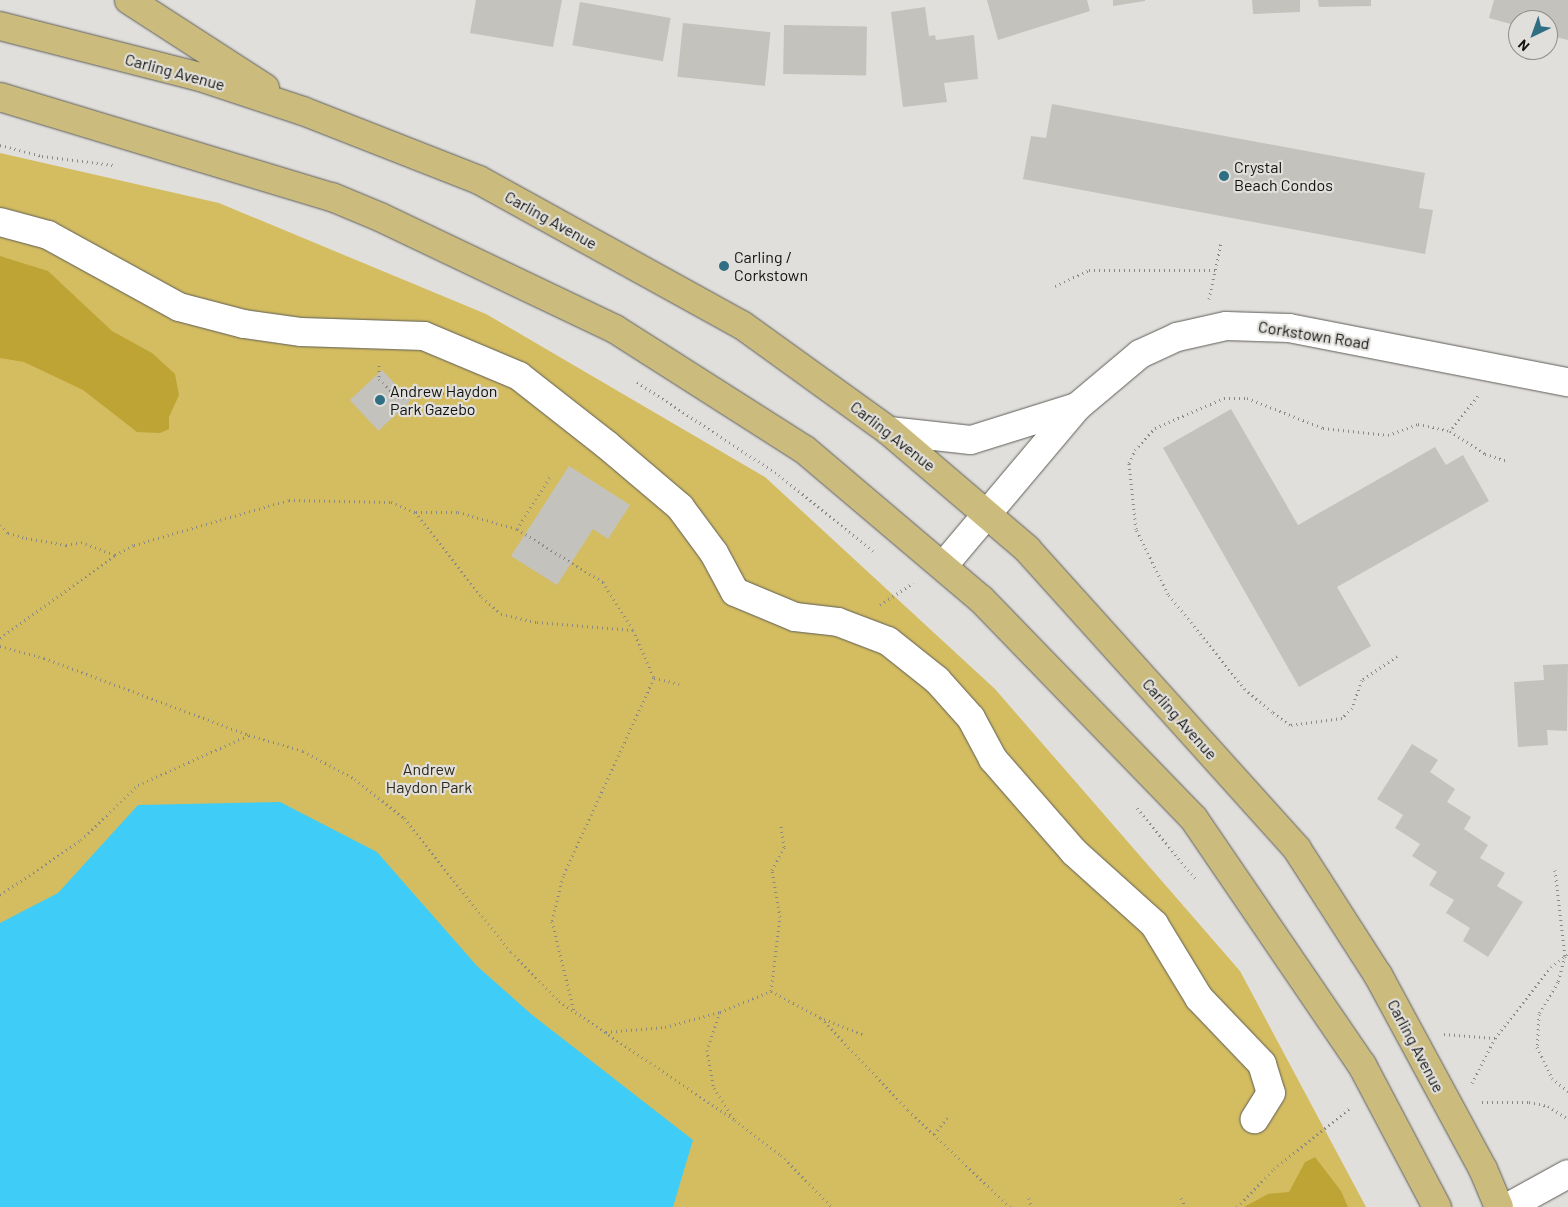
<!DOCTYPE html>
<html>
<head>
<meta charset="utf-8">
<style>
	body { margin:0 }
	#map { position:relative; width:1568px; height:1207px; overflow:hidden; background:#e1dfdb; font-family:Barlow,sans-serif }
	div>[style] { position:absolute }
	.green>* { inset:0; background:#d4bd61 }
	.forest>* { inset:0; background:#bea434 }
	.water>* { inset:0; background:#3fccf6 }
	.building>* { inset:0; background:#c3c2bd; transform-origin:0 0 }
	.path>* { height:3px; margin-top:-1.5px; transform-origin:0; background:repeating-linear-gradient(90deg,#8a8986 0 1px,transparent 0 5px) }
	.roads { filter:drop-shadow(0 0 1px #5e5d59) drop-shadow(0 0 1px #5e5d59) }
	.minor>* { height:28px; margin:-14px; padding:0 14px; transform-origin:14px; border-radius:14px; background:#fff }
	.major>* { height:28px; margin:-14px; padding:0 14px; transform-origin:14px; border-radius:14px; background:#cbbc7e }
	.dots>* { width:14px; height:14px; translate:-50% -50%; box-sizing:border-box; border:2px solid #e1dfdb; border-radius:50% }
	span { translate:-50% -50%; white-space:nowrap; text-align:center; line-height:1.15; -webkit-text-stroke:4.5px #e1dfdb; paint-order:stroke }
	.street-label { font-size:16px; color:#121210 }
	.poi-label { font-size:16px; color:#121210 }
	.left { translate:0 -50%; text-align:left }
	.park-label { font-size:16px; color:#2f2a18 }
	.north { position:absolute; left:1508px; top:10px; width:50px; height:50px; box-sizing:border-box; background:#e1dfdb; border:1px solid #8e8d8a; border-radius:50%; rotate:222deg; font-size:14px; font-weight:700; line-height:20px; text-align:center; color:#121210 }
	.north::after { content:''; display:block; margin:auto; width:18px; height:22px; background:#2f6e83; clip-path:polygon(50% 0,100% 100%,50% 72%,0 100%) }
</style>
</head>
<body>
<div id="map">
	<div class="green">
		<div style="clip-path:polygon(0 153px,219px 203px,486px 314px,765px 477px,995px 689px,1240px 971px,1366px 1207px,0 1207px)"></div>
	</div>
	<div class="forest">
		<div style="clip-path:polygon(0 256px,48px 271px,112px 331px,152px 353px,175px 374px,179px 395px,169px 417px,169px 429px,160px 433px,137px 432px,83px 390px,24px 362px,0 358px)"></div>
		<div style="clip-path:polygon(1315px 1157px,1341px 1191px,1348px 1207px,1244px 1207px,1268px 1194px,1289px 1192px,1305px 1162px)"></div>
	</div>
	<div class="water">
		<div style="clip-path:polygon(280px 802px,377px 852px,477px 966px,531px 1014px,693px 1140px,673px 1207px,0 1207px,0 923px,58px 893px,138px 805px)"></div>
	</div>
	<div class="building">
		<div style="clip-path:polygon(476px 0,562px 0,553px 47px,470px 33px)"></div>
		<div style="clip-path:polygon(987px 0,1087px 0,1090px 11px,998px 40px)"></div>
		<div style="clip-path:polygon(1113px 0,1145px 0,1145px 1px,1113px 6px)"></div>
		<div style="clip-path:polygon(1252px 0,1300px 0,1300px 12px,1253px 14px)"></div>
		<div style="clip-path:polygon(1318px 0,1371px 0,1371px 6px,1319px 7px)"></div>
		<div style="clip-path:polygon(1494px 0,1568px 0,1568px 40px,1548px 35px,1548px 20px,1518px 20px,1518px 26px,1489px 18px)"></div>
		<div style="left:580px;top:2px;width:92px;height:44px;rotate:10deg"></div>
		<div style="clip-path:polygon(925px 7px,929px 36px,935px 35px,936px 40px,974px 35px,978px 79px,944px 83px,947px 102px,903px 107px,891px 12px)"></div>
		<div style="left:683px;top:23px;width:88px;height:54px;rotate:6deg"></div>
		<div style="left:784px;top:25px;width:83px;height:49px;rotate:1deg"></div>
		<div style="clip-path:polygon(1052px 104px,1425px 173px,1419px 208px,1433px 210px,1425px 254px,1023px 179px,1031px 136px,1046px 138px)"></div>
		<div style="left:382px;top:370px;width:42px;height:44px;rotate:47deg"></div>
		<div style="clip-path:polygon(1231px 409px,1298px 525px,1435px 447px,1446px 465px,1463px 455px,1489px 501px,1337px 587px,1371px 646px,1299px 687px,1163px 448px)"></div>
		<div style="clip-path:polygon(569px 466px,630px 505px,608px 539px,593px 529px,557px 585px,511px 556px)"></div>
		<div style="clip-path:polygon(1568px 664px,1567px 731px,1547px 730px,1548px 745px,1518px 747px,1514px 682px,1544px 680px,1543px 665px)"></div>
		<div style="clip-path:polygon(1412px 744px,1438px 760px,1430px 772px,1455px 789px,1447px 802px,1471px 817px,1464px 829px,1488px 845px,1480px 858px,1505px 873px,1497px 886px,1523px 902px,1488px 957px,1463px 941px,1470px 928px,1446px 913px,1454px 900px,1429px 885px,1437px 872px,1412px 856px,1420px 844px,1395px 828px,1403px 815px,1377px 799px)"></div>
	</div>
	<div class="path">
		<div style="left:0;top:145px;width:43px;rotate:14.7deg"></div>
		<div style="left:42px;top:156px;width:72px;rotate:7.2deg"></div>
		<div style="left:1055px;top:286px;width:38px;rotate:-25deg"></div>
		<div style="left:1089px;top:270px;width:126px"></div>
		<div style="left:1209px;top:299px;width:57px;rotate:-77.9deg"></div>
		<div style="left:379px;top:365px;width:14px;rotate:90deg"></div>
		<div style="left:379px;top:379px;width:27px;rotate:45deg"></div>
		<div style="left:398px;top:398px;width:67px;rotate:-6deg"></div>
		<div style="left:637px;top:382px;width:170px;rotate:33.2deg"></div>
		<div style="left:779px;top:475px;width:121px;rotate:39deg"></div>
		<div style="left:1478px;top:396px;width:45px;rotate:128.7deg"></div>
		<div style="left:1450px;top:431px;width:42px;rotate:33.3deg"></div>
		<div style="left:1485px;top:454px;width:24px;rotate:17deg"></div>
		<div style="left:416px;top:512px;width:42px"></div>
		<div style="left:458px;top:512px;width:61px;rotate:16.1deg"></div>
		<div style="left:517px;top:529px;width:64px;rotate:-57.8deg"></div>
		<div style="left:0;top:525px;width:11px;rotate:45deg"></div>
		<div style="left:8px;top:533px;width:19px;rotate:16deg"></div>
		<div style="left:26px;top:538px;width:41px;rotate:9.9deg"></div>
		<div style="left:66px;top:545px;width:15px;rotate:-11deg"></div>
		<div style="left:81px;top:542px;width:36px;rotate:21deg"></div>
		<div style="left:517px;top:529px;width:101px;rotate:31.6deg"></div>
		<div style="left:603px;top:582px;width:57px;rotate:58deg"></div>
		<div style="left:880px;top:605px;width:40px;rotate:-34deg"></div>
		<div style="left:0;top:638px;width:142px;rotate:-35.8deg"></div>
		<div style="left:115px;top:555px;width:21px;rotate:-28deg"></div>
		<div style="left:134px;top:545px;width:161px;rotate:-16.2deg"></div>
		<div style="left:289px;top:500px;width:102px;rotate:1.1deg"></div>
		<div style="left:391px;top:502px;width:26px;rotate:23deg"></div>
		<div style="left:415px;top:512px;width:108px;rotate:51.8deg"></div>
		<div style="left:482px;top:597px;width:25px;rotate:42deg"></div>
		<div style="left:501px;top:614px;width:37px;rotate:13deg"></div>
		<div style="left:537px;top:622px;width:96px;rotate:4.8deg"></div>
		<div style="left:633px;top:630px;width:52px;rotate:66.4deg"></div>
		<div style="left:654px;top:678px;width:218px;rotate:114.7deg"></div>
		<div style="left:563px;top:876px;width:46px;rotate:103.7deg"></div>
		<div style="left:552px;top:921px;width:93px;rotate:76.3deg"></div>
		<div style="left:0;top:646px;width:46px;rotate:15.3deg"></div>
		<div style="left:44px;top:658px;width:219px;rotate:20.6deg"></div>
		<div style="left:249px;top:735px;width:56px;rotate:16.5deg"></div>
		<div style="left:303px;top:751px;width:59px;rotate:28.3deg"></div>
		<div style="left:355px;top:779px;width:63px;rotate:38.5deg"></div>
		<div style="left:404px;top:818px;width:171px;rotate:51.4deg"></div>
		<div style="left:511px;top:952px;width:69px;rotate:45.6deg"></div>
		<div style="left:559px;top:1001px;width:212px;rotate:34.1deg"></div>
		<div style="left:735px;top:1120px;width:58px;rotate:37.3deg"></div>
		<div style="left:781px;top:1155px;width:73px;rotate:45.6deg"></div>
		<div style="left:1397px;top:656px;width:42px;rotate:145.6deg"></div>
		<div style="left:1362px;top:680px;width:30px;rotate:110deg"></div>
		<div style="left:1352px;top:708px;width:14px;rotate:135deg"></div>
		<div style="left:1342px;top:718px;width:52px;rotate:172.3deg"></div>
		<div style="left:1290px;top:725px;width:22px;rotate:-144deg"></div>
		<div style="left:1272px;top:712px;width:35px;rotate:-140deg"></div>
		<div style="left:1245px;top:689px;width:122px;rotate:-129deg"></div>
		<div style="left:1168px;top:594px;width:72px;rotate:-116.2deg"></div>
		<div style="left:1136px;top:529px;width:66px;rotate:-96.1deg"></div>
		<div style="left:1129px;top:463px;width:14px;rotate:-65deg"></div>
		<div style="left:1135px;top:450px;width:30px;rotate:-48deg"></div>
		<div style="left:1155px;top:428px;width:75px;rotate:-23.5deg"></div>
		<div style="left:1224px;top:398px;width:23px"></div>
		<div style="left:1247px;top:398px;width:82px;rotate:21.5deg"></div>
		<div style="left:1323px;top:428px;width:65px;rotate:6.1deg"></div>
		<div style="left:1388px;top:435px;width:32px;rotate:-20deg"></div>
		<div style="left:1418px;top:424px;width:33px;rotate:12deg"></div>
		<div style="left:654px;top:678px;width:26px;rotate:13deg"></div>
		<div style="left:1137px;top:808px;width:91px;rotate:50.4deg"></div>
		<div style="left:1555px;top:870px;width:87px;rotate:83.4deg"></div>
		<div style="left:1565px;top:956px;width:27px;rotate:105deg"></div>
		<div style="left:1558px;top:982px;width:37px;rotate:121deg"></div>
		<div style="left:1539px;top:1014px;width:33px;rotate:93deg"></div>
		<div style="left:1537px;top:1047px;width:34px;rotate:64deg"></div>
		<div style="left:1552px;top:1078px;width:21px;rotate:39deg"></div>
		<div style="left:0;top:895px;width:98px;rotate:-34.2deg"></div>
		<div style="left:81px;top:840px;width:79px;rotate:-44deg"></div>
		<div style="left:138px;top:785px;width:122px;rotate:-24.2deg"></div>
		<div style="left:771px;top:991px;width:75px;rotate:-83.1deg"></div>
		<div style="left:780px;top:917px;width:48px;rotate:-99.7deg"></div>
		<div style="left:772px;top:870px;width:26px;rotate:-62deg"></div>
		<div style="left:784px;top:847px;width:21px;rotate:-98deg"></div>
		<div style="left:720px;top:1012px;width:40px;rotate:108.9deg"></div>
		<div style="left:707px;top:1050px;width:39px;rotate:80deg"></div>
		<div style="left:714px;top:1088px;width:35px;rotate:57deg"></div>
		<div style="left:824px;top:1019px;width:43px;rotate:21.8deg"></div>
		<div style="left:606px;top:1032px;width:59px;rotate:-4.8deg"></div>
		<div style="left:665px;top:1027px;width:57px;rotate:-15.3deg"></div>
		<div style="left:720px;top:1012px;width:55px;rotate:-22.4deg"></div>
		<div style="left:771px;top:991px;width:57px;rotate:28.4deg"></div>
		<div style="left:821px;top:1018px;width:127px;rotate:46.6deg"></div>
		<div style="left:908px;top:1110px;width:141px;rotate:43.6deg"></div>
		<div style="left:1444px;top:1034px;width:51px;rotate:4.5deg"></div>
		<div style="left:1472px;top:1083px;width:51px;rotate:-62.9deg"></div>
		<div style="left:1495px;top:1038px;width:90px;rotate:-51.7deg"></div>
		<div style="left:1551px;top:967px;width:21px;rotate:-37deg"></div>
		<div style="left:1482px;top:1102px;width:47px"></div>
		<div style="left:1529px;top:1102px;width:19px;rotate:12deg"></div>
		<div style="left:1548px;top:1106px;width:24px;rotate:33deg"></div>
		<div style="left:934px;top:1134px;width:21px;rotate:-51deg"></div>
		<div style="left:1029px;top:1198px;width:9px;rotate:77deg"></div>
		<div style="left:1181px;top:1198px;width:10px;rotate:66deg"></div>
		<div style="left:1237px;top:1207px;width:53px;rotate:-45.8deg"></div>
		<div style="left:1274px;top:1169px;width:97px;rotate:-38.8deg"></div>
	</div>
	<div class="roads">
		<div class="minor">
			<div style="left:0;top:222px;width:50px;rotate:15.2deg"></div>
			<div style="left:48px;top:235px;width:149px;rotate:28.8deg"></div>
			<div style="left:179px;top:307px;width:67px;rotate:14.7deg"></div>
			<div style="left:244px;top:324px;width:58px;rotate:8deg"></div>
			<div style="left:301px;top:332px;width:123px;rotate:1.9deg"></div>
			<div style="left:424px;top:336px;width:103px;rotate:22.8deg"></div>
			<div style="left:519px;top:376px;width:112px;rotate:38.1deg"></div>
			<div style="left:607px;top:445px;width:96px;rotate:40.3deg"></div>
			<div style="left:680px;top:507px;width:57px;rotate:53.5deg"></div>
			<div style="left:714px;top:553px;width:44px;rotate:61.7deg"></div>
			<div style="left:735px;top:592px;width:65px;rotate:22.6deg"></div>
			<div style="left:795px;top:617px;width:43px;rotate:6.6deg"></div>
			<div style="left:838px;top:622px;width:53px;rotate:20.8deg"></div>
			<div style="left:888px;top:641px;width:63px;rotate:38.5deg"></div>
			<div style="left:937px;top:680px;width:51px;rotate:48.2deg"></div>
			<div style="left:971px;top:718px;width:47px;rotate:61.8deg"></div>
			<div style="left:993px;top:759px;width:123px;rotate:48.9deg"></div>
			<div style="left:1074px;top:852px;width:108px;rotate:42deg"></div>
			<div style="left:1154px;top:924px;width:87px;rotate:58.7deg"></div>
			<div style="left:1199px;top:998px;width:91px;rotate:46.3deg"></div>
			<div style="left:1262px;top:1064px;width:30px;rotate:73deg"></div>
			<div style="left:1271px;top:1093px;width:31px;rotate:122deg"></div>
			<div style="left:889px;top:431px;width:82px;rotate:6.3deg"></div>
			<div style="left:971px;top:440px;width:111px;rotate:-17.3deg"></div>
			<div style="left:944px;top:565px;width:207px;rotate:-49.9deg"></div>
			<div style="left:1077px;top:407px;width:82px;rotate:-40.1deg"></div>
			<div style="left:1140px;top:354px;width:41px;rotate:-24.7deg"></div>
			<div style="left:1177px;top:337px;width:50px;rotate:-12.7deg"></div>
			<div style="left:1226px;top:326px;width:63px;rotate:1.8deg"></div>
			<div style="left:1289px;top:328px;width:284px;rotate:11deg"></div>
			<div style="left:1508px;top:1207px;width:68px;rotate:-28.8deg"></div>
		</div>
		<div class="major">
			<div style="left:129px;top:0;width:162px;rotate:32.9deg"></div>
			<div style="left:0;top:26px;width:206px;rotate:14.3deg"></div>
			<div style="left:200px;top:77px;width:108px;rotate:18.3deg"></div>
			<div style="left:303px;top:111px;width:189px;rotate:21.4deg"></div>
			<div style="left:479px;top:180px;width:300px;rotate:28.9deg"></div>
			<div style="left:742px;top:325px;width:181px;rotate:35.8deg"></div>
			<div style="left:889px;top:431px;width:182px;rotate:40.5deg"></div>
			<div style="left:1027px;top:549px;width:404px;rotate:48deg"></div>
			<div style="left:1297px;top:849px;width:150px;rotate:57.3deg"></div>
			<div style="left:1378px;top:975px;width:221px;rotate:61.6deg"></div>
			<div style="left:1483px;top:1169px;width:41px;rotate:67.2deg"></div>
			<div style="left:0;top:97px;width:347px;rotate:16.8deg"></div>
			<div style="left:332px;top:197px;width:52px;rotate:22.6deg"></div>
			<div style="left:380px;top:217px;width:260px;rotate:25.5deg"></div>
			<div style="left:615px;top:329px;width:225px;rotate:32.5deg"></div>
			<div style="left:805px;top:450px;width:231px;rotate:40.3deg"></div>
			<div style="left:981px;top:599px;width:306px;rotate:45.9deg"></div>
			<div style="left:1194px;top:819px;width:298px;rotate:55.7deg"></div>
			<div style="left:1362px;top:1065px;width:161px;rotate:62.2deg"></div>
		</div>
	</div>
	<div class="dots">
		<div style="left:1224px;top:176px;background:#2f6e83"></div>
		<div style="left:724px;top:266px;background:#2f6e83"></div>
		<div style="left:380px;top:400px;background:#2f6e83"></div>
	</div>
	<div class="street-label">
		<span style="left:175px;top:72px;rotate:15deg">Carling Avenue</span>
		<span style="left:551px;top:220px;rotate:29deg">Carling Avenue</span>
		<span style="left:1314px;top:335px;rotate:9deg">Corkstown Road</span>
		<span style="left:893px;top:436px;rotate:38deg">Carling Avenue</span>
		<span style="left:1180px;top:719px;rotate:48deg">Carling Avenue</span>
		<span style="left:1416px;top:1046px;rotate:62deg">Carling Avenue</span>
	</div>
	<div class="poi-label">
		<span class="left" style="left:1234px;top:176px">Crystal<br>Beach Condos</span>
		<span class="left" style="left:734px;top:266px">Carling /<br>Corkstown</span>
		<span class="left" style="left:390px;top:400px">Andrew Haydon<br>Park Gazebo</span>
	</div>
	<div class="park-label">
		<span style="left:429px;top:778px">Andrew<br>Haydon Park</span>
	</div>
	<div class="north">N</div>
</div>
</body>
</html>
